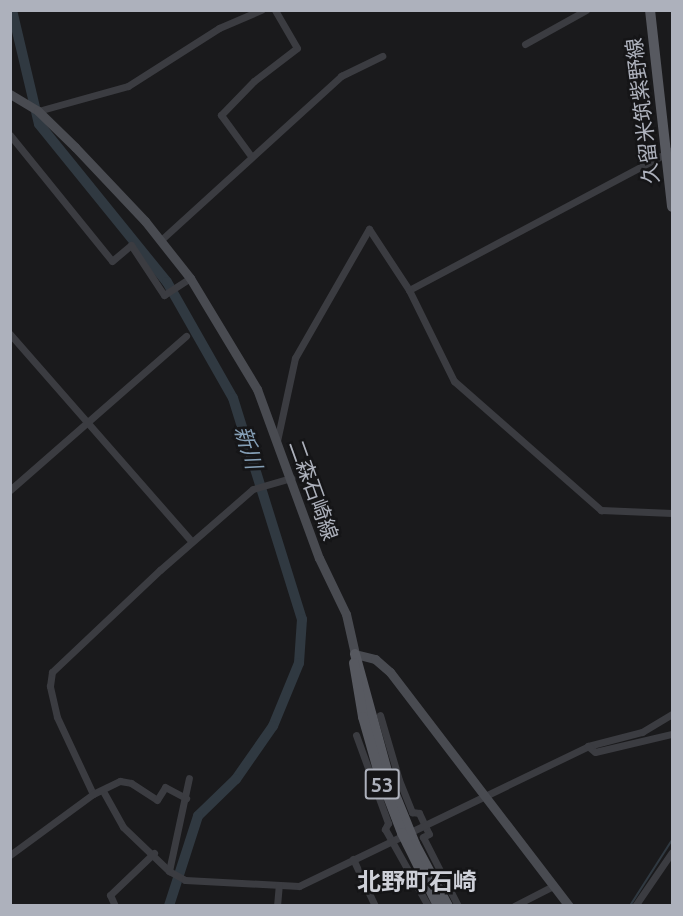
<!DOCTYPE html>
<html>
<head>
<meta charset="utf-8">
<style>
	body { margin:0 }
	#map { position:relative; width:683px; height:916px; overflow:hidden; background:#1a1a1c; font-family:Ubuntu,"Noto Sans JP",sans-serif }
	div>[style] { position:absolute }
	.stream>* { height:1.5px; margin:-0.75px; padding:0 0.75px; transform-origin:0.75px; border-radius:0.75px; background:#303941 }
	.river>* { height:10px; margin:-5px; padding:0 5px; transform-origin:5px; border-radius:5px; background:#303941 }
	.street>* { height:7px; margin:-3.5px; padding:0 3.5px; transform-origin:3.5px; border-radius:3.5px; background:#3b3c41 }
	.secondary>* { height:9px; margin:-4.5px; padding:0 4.5px; transform-origin:4.5px; border-radius:4.5px; background:#494b51 }
	.primary>* { height:10px; margin:-5px; padding:0 5px; transform-origin:5px; border-radius:5px; background:#575960 }
	span { translate:-50% -50%; white-space:nowrap; text-align:center; line-height:1.15; -webkit-text-stroke:5px #151517; paint-order:stroke }
	.shield-label span { padding:2px 4px; background:#151517; border:2px solid; border-radius:4px; -webkit-text-stroke-width:0 }
	.shield-label { font-size:20px; color:#adb1bc; font-weight:700 }
	.street-label { font-size:21px; color:#adb1bc }
	.water-label { font-size:22px; color:#859fb6; font-style:italic }
	.quarter-label { font-size:24px; color:#ced0d8; font-weight:700 }
	.frame { position:absolute; inset:0; border:12px solid #adb1bc; pointer-events:none }
</style>
</head>
<body>
<div id="map">
	<div class="stream">
		<div style="left:630px;top:906px;width:78px;rotate:-57.5deg"></div>
	</div>
	<div class="river">
		<div style="left:12px;top:10px;width:117px;rotate:76.7deg"></div>
		<div style="left:39px;top:124px;width:203px;rotate:51deg"></div>
		<div style="left:167px;top:282px;width:133px;rotate:60.4deg"></div>
		<div style="left:233px;top:398px;width:232px;rotate:72.7deg"></div>
		<div style="left:302px;top:619px;width:44px;rotate:93.9deg"></div>
		<div style="left:299px;top:663px;width:68px;rotate:112.4deg"></div>
		<div style="left:273px;top:726px;width:65px;rotate:124.9deg"></div>
		<div style="left:236px;top:779px;width:53px;rotate:135.8deg"></div>
		<div style="left:198px;top:816px;width:95px;rotate:107.9deg"></div>
	</div>
	<div class="street">
		<div style="left:525px;top:44px;width:70px;rotate:-29.1deg"></div>
		<div style="left:38px;top:111px;width:93px;rotate:-15.5deg"></div>
		<div style="left:128px;top:86px;width:108px;rotate:-32.5deg"></div>
		<div style="left:219px;top:28px;width:46px;rotate:-23.2deg"></div>
		<div style="left:10px;top:135px;width:162px;rotate:51deg"></div>
		<div style="left:112px;top:261px;width:25px;rotate:-40deg"></div>
		<div style="left:131px;top:245px;width:60px;rotate:56.6deg"></div>
		<div style="left:164px;top:295px;width:31px;rotate:-33deg"></div>
		<div style="left:251px;top:156px;width:51px;rotate:-126.2deg"></div>
		<div style="left:221px;top:115px;width:47px;rotate:-45.9deg"></div>
		<div style="left:254px;top:81px;width:54px;rotate:-37.5deg"></div>
		<div style="left:297px;top:48px;width:44px;rotate:-120.1deg"></div>
		<div style="left:161px;top:240px;width:244px;rotate:-42.3deg"></div>
		<div style="left:341px;top:76px;width:46px;rotate:-26deg"></div>
		<div style="left:409px;top:290px;width:298px;rotate:-28deg"></div>
		<div style="left:10px;top:334px;width:276px;rotate:48.8deg"></div>
		<div style="left:277px;top:441px;width:85px;rotate:-77.8deg"></div>
		<div style="left:295px;top:358px;width:149px;rotate:-60.2deg"></div>
		<div style="left:369px;top:229px;width:73px;rotate:56.7deg"></div>
		<div style="left:409px;top:290px;width:102px;rotate:63.7deg"></div>
		<div style="left:454px;top:381px;width:196px;rotate:41.3deg"></div>
		<div style="left:601px;top:510px;width:71px;rotate:2.4deg"></div>
		<div style="left:10px;top:490px;width:234px;rotate:-41.2deg"></div>
		<div style="left:380px;top:715px;width:68px;rotate:73.7deg"></div>
		<div style="left:399px;top:780px;width:35px;rotate:68deg"></div>
		<div style="left:412px;top:812px;width:7px;rotate:8deg"></div>
		<div style="left:419px;top:813px;width:23px;rotate:65deg"></div>
		<div style="left:429px;top:834px;width:7px;rotate:153deg"></div>
		<div style="left:423px;top:837px;width:77px;rotate:63.1deg"></div>
		<div style="left:356px;top:735px;width:94px;rotate:70deg"></div>
		<div style="left:388px;top:823px;width:7px;rotate:117deg"></div>
		<div style="left:385px;top:829px;width:88px;rotate:60.8deg"></div>
		<div style="left:588px;top:746px;width:56px;rotate:-14.5deg"></div>
		<div style="left:642px;top:732px;width:35px;rotate:-31deg"></div>
		<div style="left:103px;top:791px;width:41px;rotate:60.9deg"></div>
		<div style="left:123px;top:827px;width:64px;rotate:43.7deg"></div>
		<div style="left:169px;top:871px;width:18px;rotate:29deg"></div>
		<div style="left:185px;top:880px;width:114px;rotate:3deg"></div>
		<div style="left:299px;top:886px;width:321px;rotate:-25.8deg"></div>
		<div style="left:588px;top:746px;width:9px;rotate:41deg"></div>
		<div style="left:595px;top:752px;width:79px;rotate:-13.2deg"></div>
		<div style="left:93px;top:794px;width:85px;rotate:-115.1deg"></div>
		<div style="left:57px;top:717px;width:32px;rotate:-103deg"></div>
		<div style="left:50px;top:686px;width:14px;rotate:-82deg"></div>
		<div style="left:52px;top:672px;width:149px;rotate:-43.4deg"></div>
		<div style="left:160px;top:570px;width:123px;rotate:-41.1deg"></div>
		<div style="left:253px;top:489px;width:40px;rotate:-16deg"></div>
		<div style="left:10px;top:855px;width:103px;rotate:-36.3deg"></div>
		<div style="left:93px;top:794px;width:30px;rotate:-26deg"></div>
		<div style="left:120px;top:781px;width:11px;rotate:10deg"></div>
		<div style="left:131px;top:783px;width:31px;rotate:33deg"></div>
		<div style="left:157px;top:800px;width:15px;rotate:-58deg"></div>
		<div style="left:165px;top:787px;width:24px;rotate:28deg"></div>
		<div style="left:353px;top:859px;width:52px;rotate:64.9deg"></div>
		<div style="left:169px;top:871px;width:95px;rotate:-77.9deg"></div>
		<div style="left:115px;top:906px;width:12px;rotate:-114deg"></div>
		<div style="left:110px;top:895px;width:61px;rotate:-43.7deg"></div>
		<div style="left:277px;top:906px;width:21px;rotate:-85deg"></div>
		<div style="left:514px;top:906px;width:42px;rotate:-27.2deg"></div>
		<div style="left:635px;top:906px;width:65px;rotate:-55.6deg"></div>
	</div>
	<div class="secondary">
		<div style="left:10px;top:94px;width:33px;rotate:31deg"></div>
		<div style="left:38px;top:111px;width:52px;rotate:44.2deg"></div>
		<div style="left:75px;top:147px;width:102px;rotate:46.6deg"></div>
		<div style="left:145px;top:221px;width:73px;rotate:51.7deg"></div>
		<div style="left:190px;top:278px;width:130px;rotate:58.9deg"></div>
		<div style="left:257px;top:389px;width:180px;rotate:69.9deg"></div>
		<div style="left:319px;top:558px;width:62px;rotate:64.3deg"></div>
		<div style="left:346px;top:614px;width:41px;rotate:77.3deg"></div>
		<div style="left:355px;top:654px;width:21px;rotate:14deg"></div>
		<div style="left:375px;top:659px;width:20px;rotate:41deg"></div>
		<div style="left:390px;top:672px;width:295px;rotate:52.6deg"></div>
	</div>
	<div class="primary">
		<div style="left:650px;top:10px;width:198px;rotate:83.6deg"></div>
		<div style="left:355px;top:654px;width:133px;rotate:74.7deg"></div>
		<div style="left:390px;top:782px;width:67px;rotate:68deg"></div>
		<div style="left:415px;top:844px;width:70px;rotate:62deg"></div>
		<div style="left:354px;top:663px;width:55px;rotate:80.5deg"></div>
		<div style="left:363px;top:717px;width:58px;rotate:74.1deg"></div>
		<div style="left:379px;top:773px;width:64px;rotate:69deg"></div>
		<div style="left:402px;top:833px;width:81px;rotate:63.7deg"></div>
	</div>
	<div class="shield-label">
		<span style="left:382px;top:784px">53</span>
	</div>
	<div class="street-label">
		<span style="left:642px;top:111px;rotate:-97deg">久留米筑紫野線</span>
		<span style="left:314px;top:490px;rotate:70deg">二森石崎線</span>
	</div>
	<div class="water-label">
		<span style="left:249px;top:447px;rotate:73deg">新川</span>
	</div>
	<div class="quarter-label">
		<span style="left:417px;top:882px">北野町石崎</span>
	</div>
	<div class="frame"></div>
</div>
</body>
</html>
